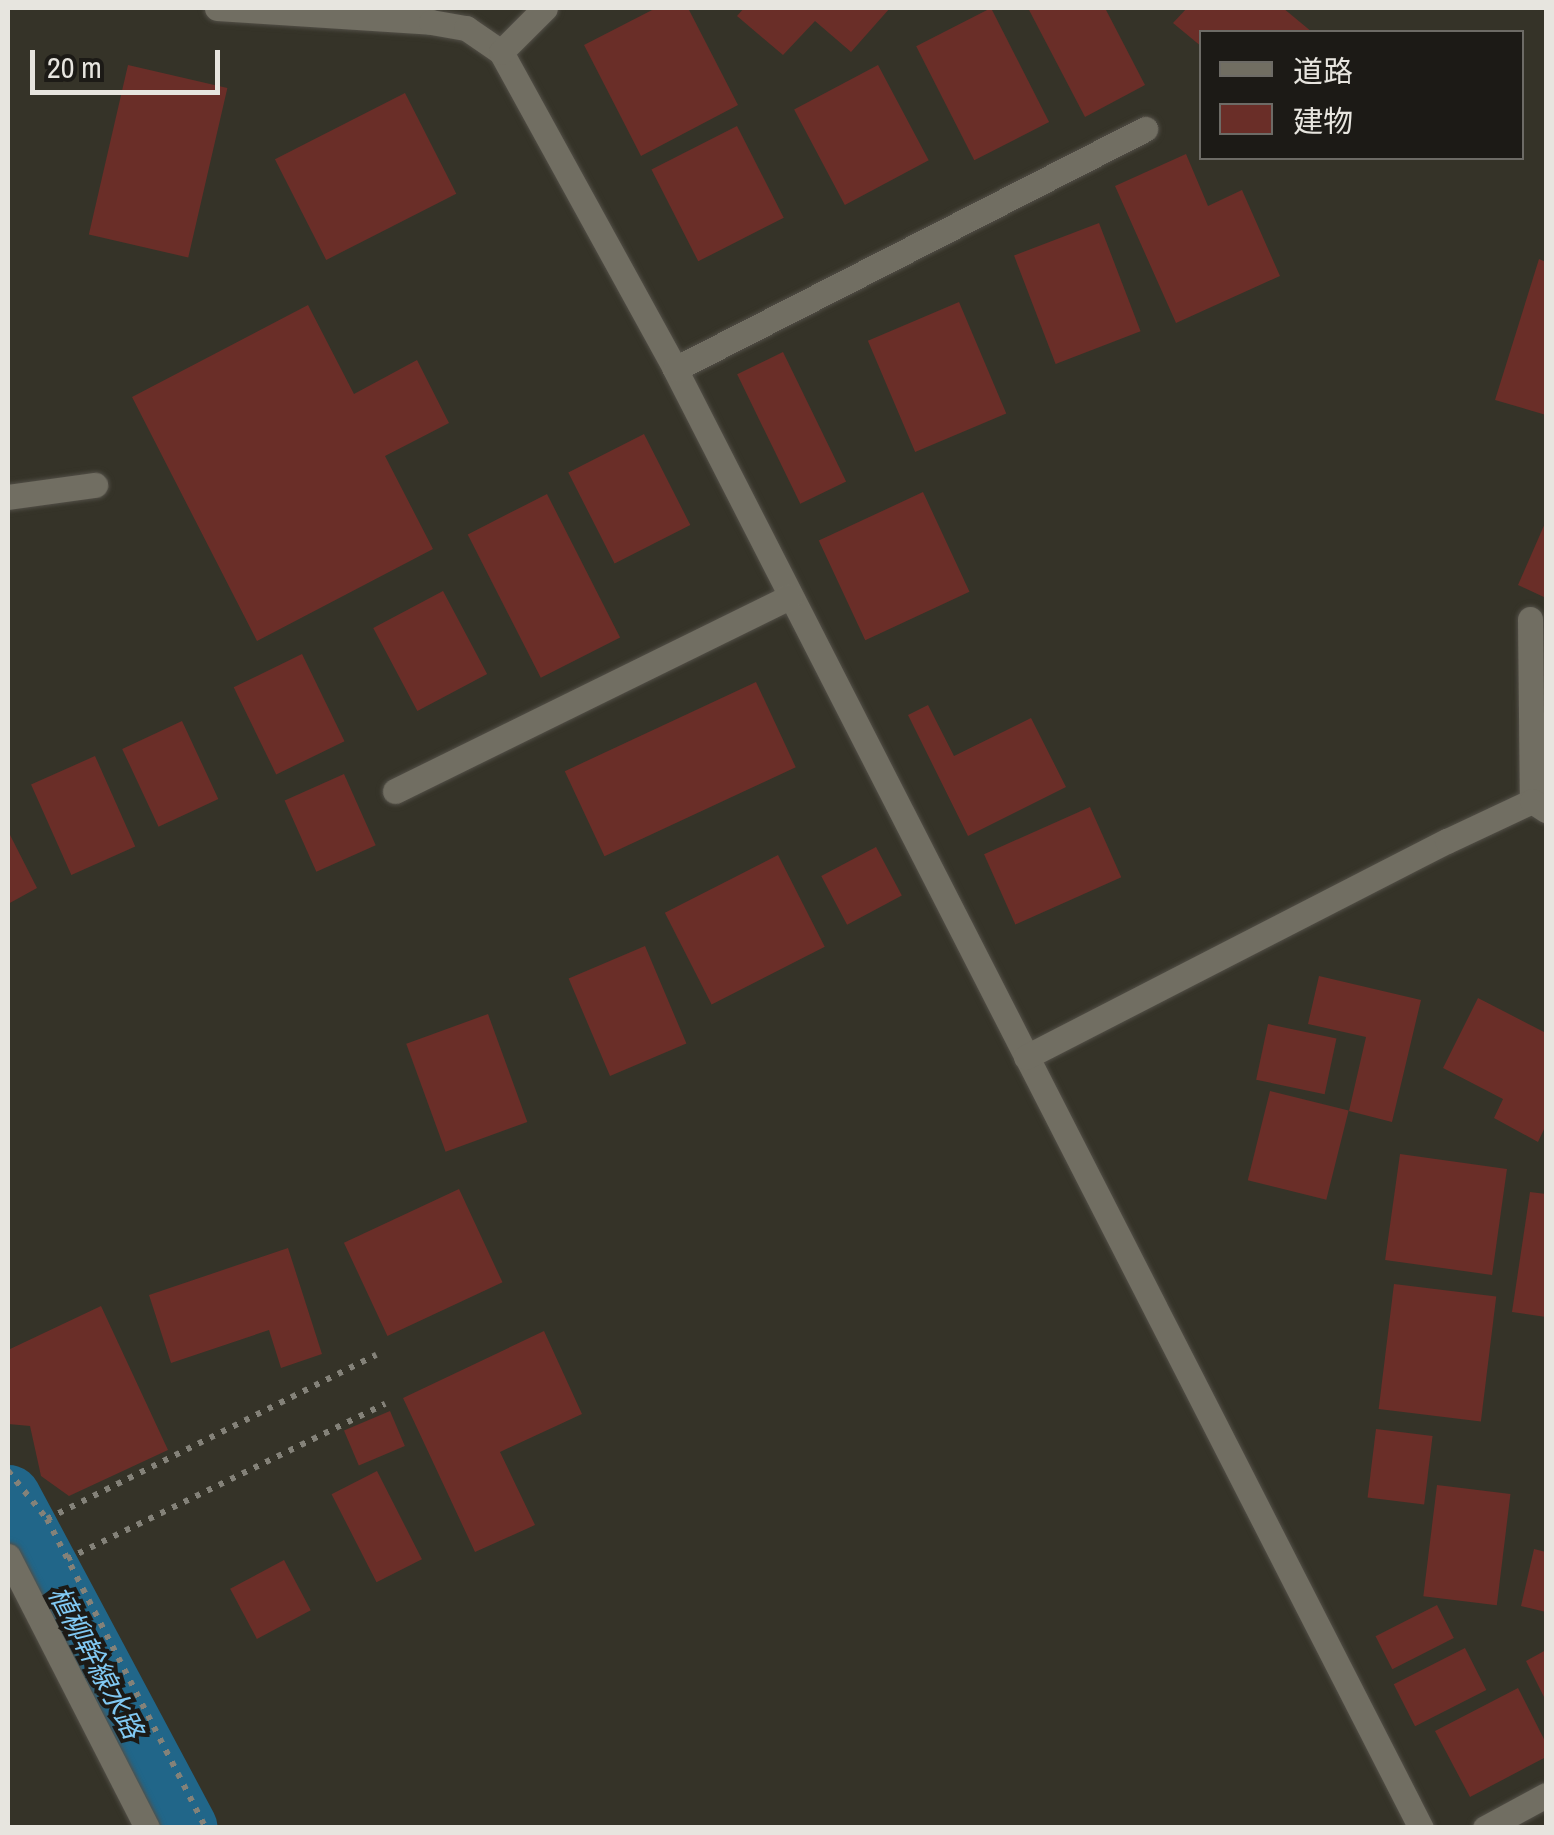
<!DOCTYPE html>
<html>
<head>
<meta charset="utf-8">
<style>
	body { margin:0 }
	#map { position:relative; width:1554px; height:1835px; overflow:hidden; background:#353328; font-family:"Archivo Narrow","Noto Sans JP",sans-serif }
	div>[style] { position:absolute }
	.canal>* { height:65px; margin:-32.5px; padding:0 32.5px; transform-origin:32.5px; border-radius:32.5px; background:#216689 }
	.building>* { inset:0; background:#6a2e28; transform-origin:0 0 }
	.path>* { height:6px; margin-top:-3px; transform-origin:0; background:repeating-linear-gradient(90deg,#848279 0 5px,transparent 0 13px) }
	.roads { filter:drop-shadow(0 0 2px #524f47) drop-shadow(0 0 2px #524f47) }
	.street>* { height:25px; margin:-12.5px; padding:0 12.5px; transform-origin:12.5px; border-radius:12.5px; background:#716e62 }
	span { translate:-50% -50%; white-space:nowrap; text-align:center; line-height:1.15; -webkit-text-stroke:8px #1c1a16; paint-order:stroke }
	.water-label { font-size:28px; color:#81c9f3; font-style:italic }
	.frame { position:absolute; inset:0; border:10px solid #e7e5df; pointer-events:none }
	.legend { position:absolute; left:1199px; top:30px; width:325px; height:130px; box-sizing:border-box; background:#1c1a16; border:2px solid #6d6b66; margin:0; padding:12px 18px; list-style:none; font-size:30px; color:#e7e5df }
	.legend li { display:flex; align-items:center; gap:20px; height:50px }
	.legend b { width:50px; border:2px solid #6d6b66 }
	.scale { position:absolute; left:30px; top:50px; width:190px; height:45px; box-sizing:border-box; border:5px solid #e7e5df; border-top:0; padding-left:12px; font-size:30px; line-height:35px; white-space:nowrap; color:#e7e5df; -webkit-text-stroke:8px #1c1a16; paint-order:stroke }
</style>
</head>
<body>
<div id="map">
	<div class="canal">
		<div style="left:8px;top:1497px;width:375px;rotate:61.9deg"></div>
	</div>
	<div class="building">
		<div style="clip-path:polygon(656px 8px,688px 8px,738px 105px,641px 156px,584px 45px)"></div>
		<div style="clip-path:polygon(744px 8px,890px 8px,851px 52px,815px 21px,783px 55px,737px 16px)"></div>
		<div style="left:991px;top:8px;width:128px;height:84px;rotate:63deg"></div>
		<div style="clip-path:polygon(1028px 8px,1105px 8px,1145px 85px,1085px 117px)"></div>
		<div style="clip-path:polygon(1187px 8px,1283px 8px,1312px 32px,1202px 32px,1202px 47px,1173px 23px)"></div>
		<div style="left:128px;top:65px;width:102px;height:174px;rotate:13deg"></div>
		<div style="left:878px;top:65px;width:108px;height:95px;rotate:62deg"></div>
		<div style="left:405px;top:93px;width:113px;height:146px;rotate:63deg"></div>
		<div style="left:737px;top:126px;width:103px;height:96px;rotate:63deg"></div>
		<div style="clip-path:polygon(1186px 154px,1208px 206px,1242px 190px,1280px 276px,1176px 323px,1115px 186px)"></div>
		<div style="left:1099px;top:223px;width:116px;height:91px;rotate:69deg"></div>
		<div style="clip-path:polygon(1539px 259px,1546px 262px,1546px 415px,1495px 400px)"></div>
		<div style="left:959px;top:302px;width:121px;height:99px;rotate:67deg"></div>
		<div style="clip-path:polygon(308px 305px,354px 394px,417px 360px,449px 423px,385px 456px,433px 549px,257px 641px,132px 397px)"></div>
		<div style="left:783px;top:352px;width:144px;height:51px;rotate:64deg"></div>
		<div style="left:644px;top:434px;width:102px;height:85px;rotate:63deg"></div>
		<div style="left:923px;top:492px;width:110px;height:115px;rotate:65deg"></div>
		<div style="left:547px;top:494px;width:161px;height:89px;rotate:63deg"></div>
		<div style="clip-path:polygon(1546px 521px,1546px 598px,1518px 585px)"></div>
		<div style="left:443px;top:591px;width:94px;height:79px;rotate:62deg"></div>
		<div style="left:302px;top:654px;width:97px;height:76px;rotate:64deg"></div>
		<div style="left:756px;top:682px;width:94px;height:211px;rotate:65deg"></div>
		<div style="clip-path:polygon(928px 705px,954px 756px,1031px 718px,1066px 787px,968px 836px,908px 715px)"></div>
		<div style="left:182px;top:721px;width:86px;height:66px;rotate:65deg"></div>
		<div style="left:95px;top:756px;width:99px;height:70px;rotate:66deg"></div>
		<div style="left:344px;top:774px;width:78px;height:65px;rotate:66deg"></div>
		<div style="left:1090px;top:807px;width:77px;height:116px;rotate:66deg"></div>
		<div style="clip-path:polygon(8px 831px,37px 888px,8px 904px)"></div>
		<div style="left:876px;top:847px;width:55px;height:62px;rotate:62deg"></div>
		<div style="left:778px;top:855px;width:103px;height:127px;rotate:63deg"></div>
		<div style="left:645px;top:946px;width:106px;height:83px;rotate:67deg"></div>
		<div style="clip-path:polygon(1319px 976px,1421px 1000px,1392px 1122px,1349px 1111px,1366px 1037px,1308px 1024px)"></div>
		<div style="clip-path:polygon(1478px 998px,1546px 1033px,1546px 1125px,1538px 1142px,1494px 1118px,1503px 1099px,1443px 1068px)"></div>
		<div style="left:488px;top:1014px;width:115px;height:87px;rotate:70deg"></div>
		<div style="left:1268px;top:1024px;width:70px;height:57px;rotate:12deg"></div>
		<div style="left:1270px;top:1091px;width:81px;height:92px;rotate:14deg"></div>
		<div style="left:1400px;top:1154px;width:108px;height:107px;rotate:8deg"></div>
		<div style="left:459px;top:1189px;width:103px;height:127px;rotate:65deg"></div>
		<div style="clip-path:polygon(1530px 1192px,1546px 1194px,1546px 1317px,1512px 1312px)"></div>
		<div style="clip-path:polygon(288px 1248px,322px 1354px,281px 1368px,269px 1330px,171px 1363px,149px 1295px)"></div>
		<div style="left:1394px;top:1284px;width:103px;height:126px;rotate:7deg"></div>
		<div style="clip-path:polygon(101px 1306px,168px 1450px,69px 1496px,41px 1476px,30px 1426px,8px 1424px,8px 1350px)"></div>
		<div style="clip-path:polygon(544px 1331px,582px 1414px,500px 1452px,535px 1525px,475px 1552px,403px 1398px)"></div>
		<div style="left:390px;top:1411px;width:38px;height:50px;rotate:67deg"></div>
		<div style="left:1376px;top:1429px;width:57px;height:69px;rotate:7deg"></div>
		<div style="left:377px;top:1471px;width:99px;height:51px;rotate:63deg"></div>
		<div style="left:1437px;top:1485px;width:74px;height:112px;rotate:7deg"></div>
		<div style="clip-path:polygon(1534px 1549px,1546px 1552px,1546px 1612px,1521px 1606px)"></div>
		<div style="left:284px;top:1560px;width:57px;height:61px;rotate:62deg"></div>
		<div style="left:1437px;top:1605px;width:37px;height:69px;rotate:63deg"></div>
		<div style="left:1465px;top:1648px;width:47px;height:80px;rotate:63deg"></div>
		<div style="clip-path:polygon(1546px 1650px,1546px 1701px,1526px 1661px)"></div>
		<div style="clip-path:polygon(1518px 1688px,1546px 1743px,1546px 1757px,1470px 1797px,1435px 1731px)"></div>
	</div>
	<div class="path">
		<div style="left:8px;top:1471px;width:62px;rotate:50.9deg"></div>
		<div style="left:47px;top:1519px;width:348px;rotate:62.8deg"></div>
		<div style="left:47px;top:1519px;width:368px;rotate:-26.5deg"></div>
		<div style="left:67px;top:1559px;width:354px;rotate:-26deg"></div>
	</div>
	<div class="roads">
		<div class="street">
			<div style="left:217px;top:8px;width:214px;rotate:3.7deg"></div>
			<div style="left:431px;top:22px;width:36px;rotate:10deg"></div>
			<div style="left:466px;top:28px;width:42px;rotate:34.4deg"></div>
			<div style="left:501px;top:52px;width:362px;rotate:61.2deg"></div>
			<div style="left:675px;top:369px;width:1639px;rotate:62.92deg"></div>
			<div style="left:501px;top:52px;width:62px;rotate:-45deg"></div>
			<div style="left:675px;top:369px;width:528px;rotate:-27.05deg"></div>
			<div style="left:8px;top:497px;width:88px;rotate:-7.9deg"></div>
			<div style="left:1530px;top:619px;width:182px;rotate:89.4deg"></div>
			<div style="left:395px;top:791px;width:440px;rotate:-26.2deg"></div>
			<div style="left:1026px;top:1057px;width:473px;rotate:-27.2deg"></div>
			<div style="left:1447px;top:841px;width:94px;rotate:-25.2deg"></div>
			<div style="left:1532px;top:801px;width:17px;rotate:33deg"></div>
			<div style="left:8px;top:1556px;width:305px;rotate:62.9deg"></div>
			<div style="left:1485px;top:1828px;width:69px;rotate:-28.4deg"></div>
		</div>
	</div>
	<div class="water-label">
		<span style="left:96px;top:1662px;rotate:62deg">植柳幹線水路</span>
	</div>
	<div class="frame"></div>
	<ul class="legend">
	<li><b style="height:12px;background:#716e62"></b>道路</li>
	<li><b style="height:28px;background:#6a2e28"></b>建物</li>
	</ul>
	<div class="scale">20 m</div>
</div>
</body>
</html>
